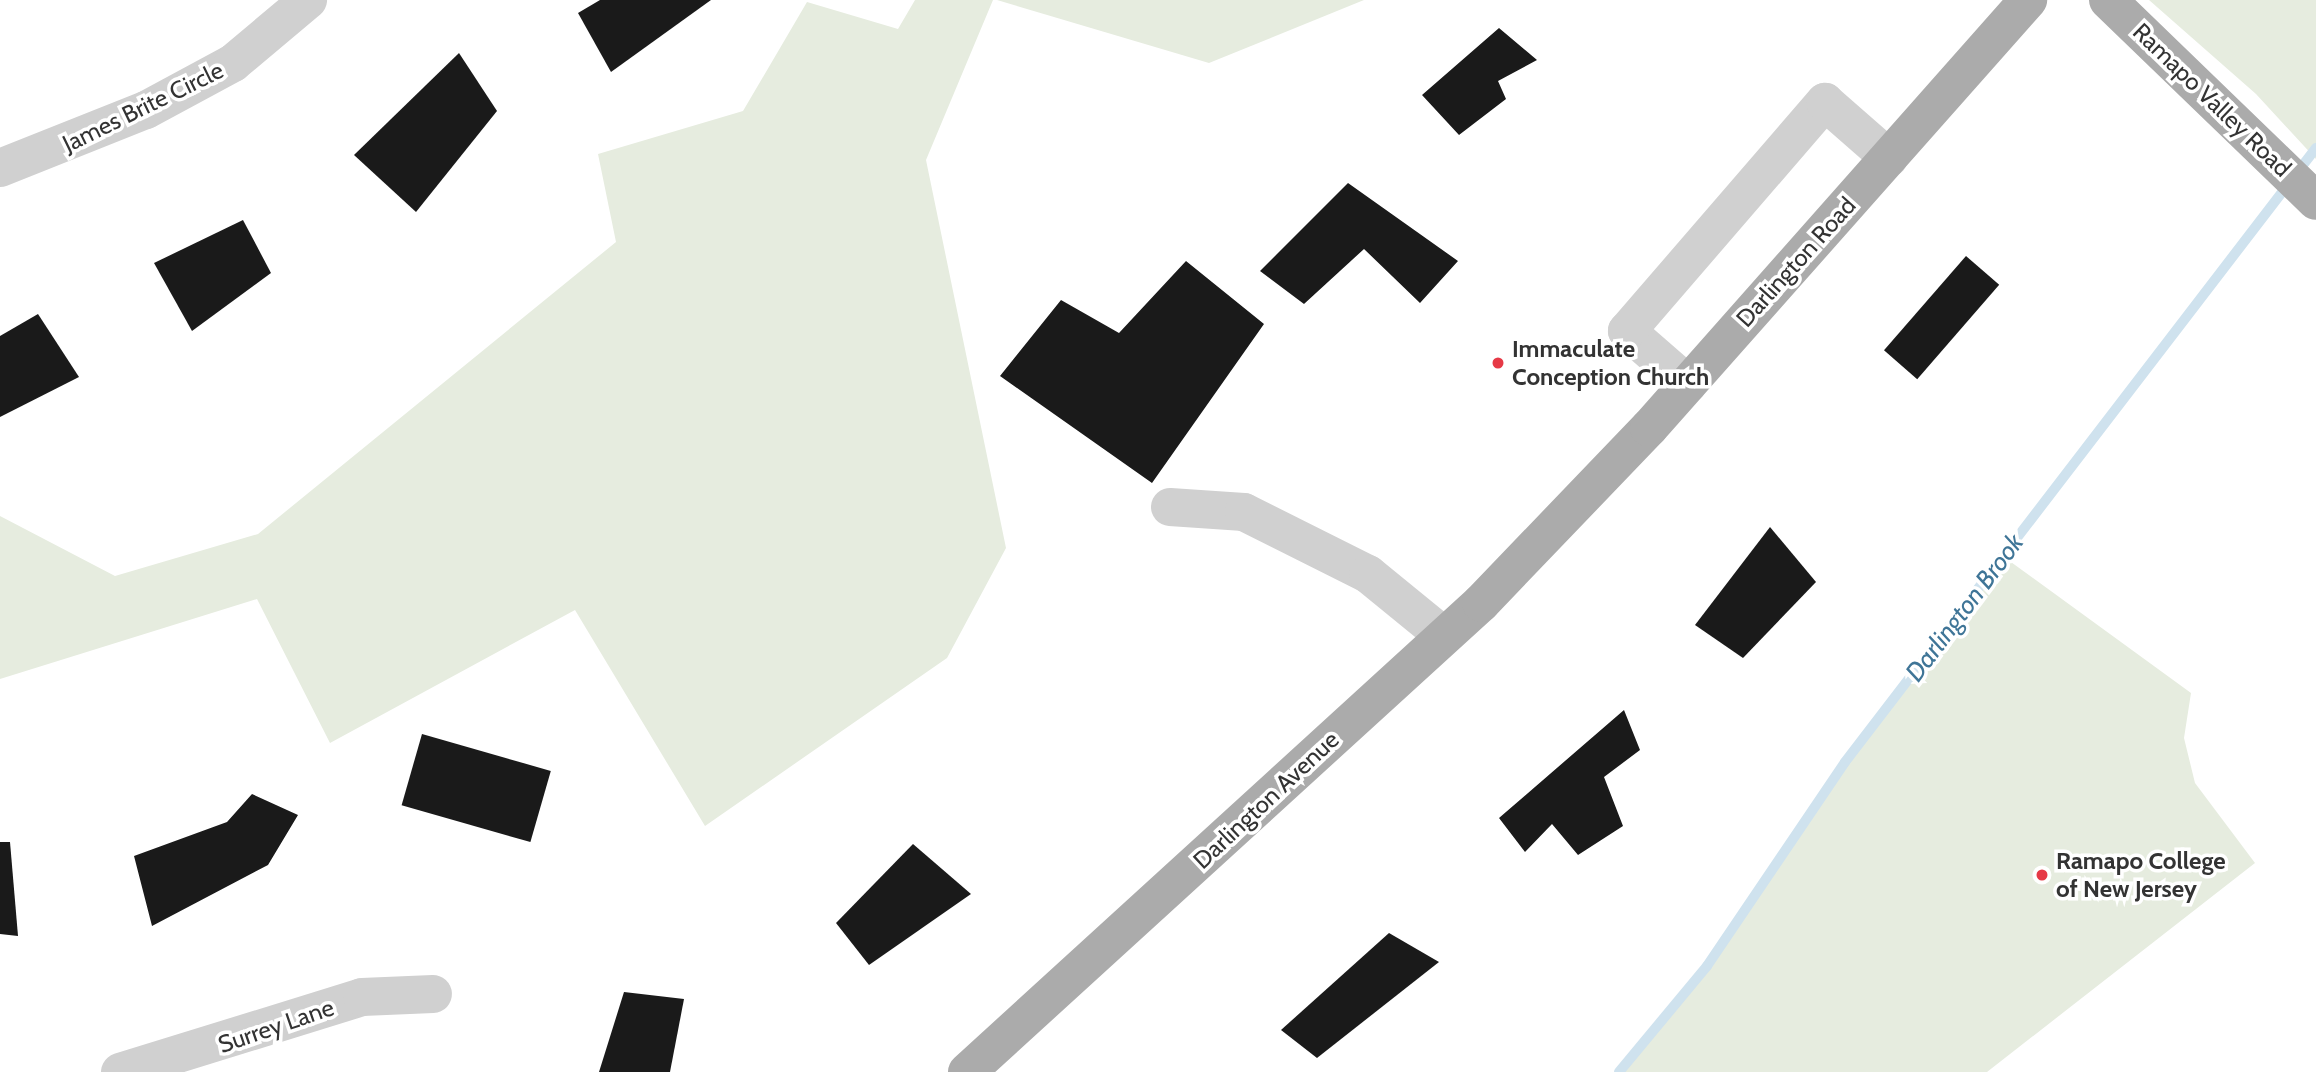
<!DOCTYPE html>
<html>
<head>
<meta charset="utf-8">
<style>
	body { margin:0 }
	#map { position:relative; width:2316px; height:1072px; overflow:hidden; background:#fff; font-family:Cabin,sans-serif }
	div>[style] { position:absolute }
	.green>* { inset:0; background:#e6ecdf }
	.stream>* { height:10px; margin:-5px; padding:0 5px; transform-origin:5px; border-radius:5px; background:#cfe2ee }
	.building>* { inset:0; background:#1a1a1a; transform-origin:0 0 }
	.minor>* { height:38px; margin:-19px; padding:0 19px; transform-origin:19px; border-radius:19px; background:#d0d0d0 }
	.major>* { height:38px; margin:-19px; padding:0 19px; transform-origin:19px; border-radius:19px; background:#ababab }
	.dots>* { width:19px; height:19px; translate:-50% -50%; box-sizing:border-box; border:4px solid #fff; border-radius:50% }
	span { translate:-50% -50%; white-space:nowrap; text-align:center; line-height:1.15; -webkit-text-stroke:7px #fff; paint-order:stroke }
	.street-label { font-size:24px; color:#333 }
	.poi-label { font-size:24px; color:#333; font-weight:700 }
	.left { translate:0 -50%; text-align:left }
	.water-label { font-size:26px; color:#3f7597; font-style:italic }
</style>
</head>
<body>
<div id="map">
	<div class="green">
		<div style="clip-path:polygon(915px 0,993px 0,926px 160px,1006px 548px,947px 658px,705px 826px,575px 610px,330px 743px,257px 599px,0 679px,0 516px,115px 576px,258px 534px,616px 242px,598px 154px,743px 111px,807px 2px,898px 29px)"></div>
		<div style="clip-path:polygon(997px 0,1364px 0,1209px 63px)"></div>
		<div style="clip-path:polygon(2149px 0,2316px 0,2316px 159px,2256px 94px)"></div>
		<div style="clip-path:polygon(2004px 557px,2191px 693px,2184px 738px,2195px 783px,2255px 863px,1987px 1072px,1619px 1072px,1707px 966px,1845px 762px)"></div>
	</div>
	<div class="stream">
		<div style="left:1619px;top:1072px;width:138px;rotate:-50.3deg"></div>
		<div style="left:1707px;top:966px;width:246px;rotate:-55.9deg"></div>
		<div style="left:1845px;top:762px;width:774px;rotate:-52.51deg"></div>
	</div>
	<div class="building">
		<div style="clip-path:polygon(600px 0,711px 0,611px 72px,578px 13px)"></div>
		<div style="clip-path:polygon(1499px 28px,1537px 60px,1498px 81px,1506px 99px,1459px 135px,1422px 95px)"></div>
		<div style="clip-path:polygon(459px 53px,497px 111px,416px 212px,354px 155px)"></div>
		<div style="clip-path:polygon(1348px 183px,1458px 261px,1420px 303px,1364px 249px,1304px 304px,1260px 271px)"></div>
		<div style="clip-path:polygon(243px 220px,271px 273px,192px 331px,154px 263px)"></div>
		<div style="left:1966px;top:256px;width:44px;height:125px;rotate:41deg"></div>
		<div style="clip-path:polygon(1186px 261px,1264px 324px,1152px 483px,1000px 376px,1061px 300px,1119px 333px)"></div>
		<div style="clip-path:polygon(38px 314px,79px 377px,0 417px,0 336px)"></div>
		<div style="clip-path:polygon(1770px 527px,1816px 582px,1743px 658px,1695px 625px)"></div>
		<div style="clip-path:polygon(1624px 710px,1640px 750px,1604px 777px,1623px 826px,1578px 855px,1552px 824px,1525px 852px,1499px 818px)"></div>
		<div style="left:422px;top:734px;width:134px;height:74px;rotate:16deg"></div>
		<div style="clip-path:polygon(252px 794px,298px 815px,268px 865px,152px 926px,134px 856px,227px 822px)"></div>
		<div style="clip-path:polygon(0 842px,10px 842px,18px 936px,0 934px)"></div>
		<div style="clip-path:polygon(913px 844px,971px 894px,869px 965px,836px 923px)"></div>
		<div style="clip-path:polygon(1389px 933px,1439px 962px,1317px 1058px,1281px 1030px)"></div>
		<div style="clip-path:polygon(624px 992px,684px 999px,670px 1072px,599px 1072px)"></div>
	</div>
	<div class="minor">
		<div style="left:0;top:168px;width:157px;rotate:-21.7deg"></div>
		<div style="left:146px;top:110px;width:99px;rotate:-28.4deg"></div>
		<div style="left:233px;top:63px;width:98px;rotate:-40deg"></div>
		<div style="left:1688px;top:384px;width:81px;rotate:-139deg"></div>
		<div style="left:1627px;top:331px;width:303px;rotate:-49.2deg"></div>
		<div style="left:1825px;top:102px;width:85px;rotate:41.2deg"></div>
		<div style="left:1170px;top:507px;width:74px;rotate:3.9deg"></div>
		<div style="left:1244px;top:512px;width:139px;rotate:26.6deg"></div>
		<div style="left:1368px;top:574px;width:98px;rotate:39.2deg"></div>
		<div style="left:120px;top:1072px;width:253px;rotate:-17.2deg"></div>
		<div style="left:362px;top:997px;width:71px;rotate:-2.4deg"></div>
	</div>
	<div class="major">
		<div style="left:2108px;top:0;width:289px;rotate:44deg"></div>
		<div style="left:967px;top:1072px;width:696px;rotate:-42.38deg"></div>
		<div style="left:1481px;top:603px;width:243px;rotate:-46.2deg"></div>
		<div style="left:1649px;top:428px;width:572px;rotate:-48.47deg"></div>
	</div>
	<div class="dots">
		<div style="left:1498px;top:363px;background:#e63946"></div>
		<div style="left:2042px;top:875px;background:#e63946"></div>
	</div>
	<div class="street-label">
		<span style="left:2212px;top:100px;rotate:44deg">Ramapo Valley Road</span>
		<span style="left:143px;top:107px;rotate:-26deg">James Brite Circle</span>
		<span style="left:1796px;top:262px;rotate:-48deg">Darlington Road</span>
		<span style="left:1266px;top:800px;rotate:-43deg">Darlington Avenue</span>
		<span style="left:276px;top:1026px;rotate:-19deg">Surrey Lane</span>
	</div>
	<div class="poi-label">
		<span class="left" style="left:1512px;top:363px">Immaculate<br>Conception Church</span>
		<span class="left" style="left:2056px;top:875px">Ramapo College<br>of New Jersey</span>
	</div>
	<div class="water-label">
		<span style="left:1965px;top:608px;rotate:-53deg">Darlington Brook</span>
	</div>
</div>
</body>
</html>
